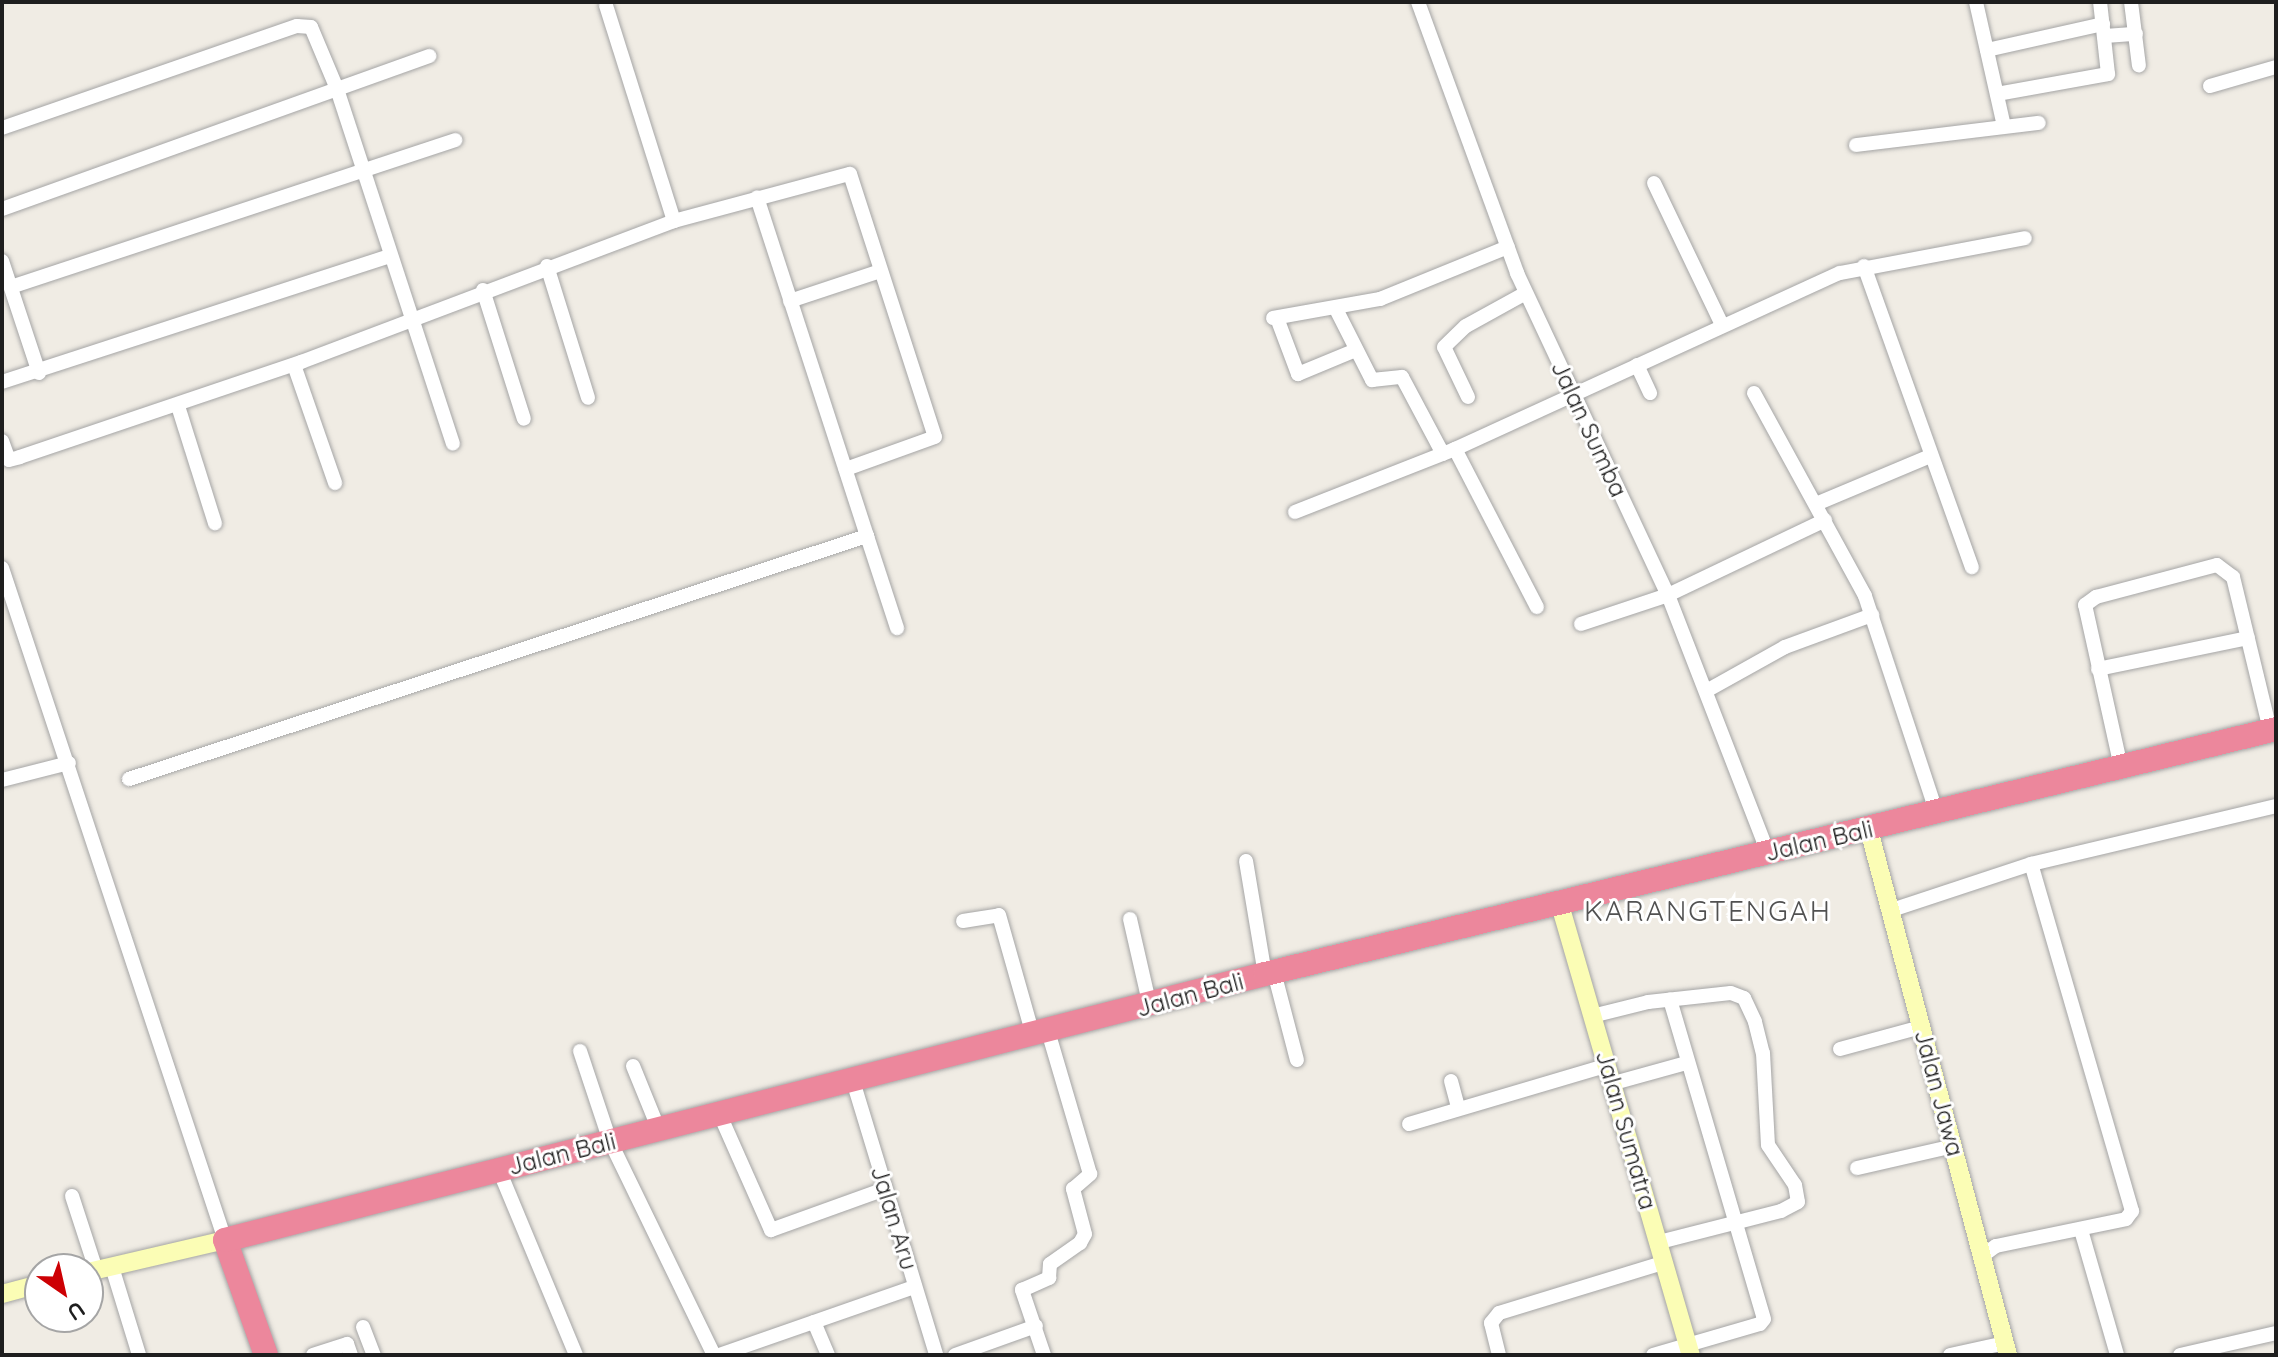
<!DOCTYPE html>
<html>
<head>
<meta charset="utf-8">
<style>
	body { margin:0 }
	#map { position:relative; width:2278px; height:1357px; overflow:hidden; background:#f0ece4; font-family:Quicksand,sans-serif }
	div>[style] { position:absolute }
	.roads { filter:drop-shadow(0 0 2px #a5a5a5) drop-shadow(0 0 2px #a5a5a5) }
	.street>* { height:14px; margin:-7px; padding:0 7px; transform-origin:7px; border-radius:7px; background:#fff }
	.secondary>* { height:18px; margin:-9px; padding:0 9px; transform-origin:9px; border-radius:9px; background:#fbfdb5 }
	.highway>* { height:24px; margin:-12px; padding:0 12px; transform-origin:12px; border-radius:12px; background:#ec879c }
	span { translate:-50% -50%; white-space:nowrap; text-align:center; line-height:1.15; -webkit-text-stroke:6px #fff; paint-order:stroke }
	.street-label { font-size:24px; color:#1e1e1e }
	.quarter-label { font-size:28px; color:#515151; letter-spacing:2px }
	.frame { position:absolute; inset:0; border:4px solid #1e1e1e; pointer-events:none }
	.north { position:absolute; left:24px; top:1253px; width:80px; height:80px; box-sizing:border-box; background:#fff; border:2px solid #a5a5a5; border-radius:50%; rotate:146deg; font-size:22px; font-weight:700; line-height:32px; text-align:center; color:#1e1e1e }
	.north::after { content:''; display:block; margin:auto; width:28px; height:36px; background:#cd0004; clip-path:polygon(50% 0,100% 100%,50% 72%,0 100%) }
</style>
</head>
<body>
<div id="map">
	<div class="roads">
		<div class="street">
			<div style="left:1418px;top:2px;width:289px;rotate:69.9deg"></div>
			<div style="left:1517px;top:273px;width:356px;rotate:64.9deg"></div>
			<div style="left:1668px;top:595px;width:277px;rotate:68.8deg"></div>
			<div style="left:1976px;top:2px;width:127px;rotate:77.3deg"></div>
			<div style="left:2131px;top:2px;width:64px;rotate:82.9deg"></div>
			<div style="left:2105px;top:36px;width:31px;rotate:-4deg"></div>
			<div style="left:1987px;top:50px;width:119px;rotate:-12.6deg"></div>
			<div style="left:2210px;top:86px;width:69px;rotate:-16.1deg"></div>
			<div style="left:1997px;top:94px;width:113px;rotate:-10.2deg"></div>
			<div style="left:2108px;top:74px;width:72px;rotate:-96.3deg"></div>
			<div style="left:2px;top:128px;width:312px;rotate:-19.1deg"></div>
			<div style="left:297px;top:26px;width:14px;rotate:4deg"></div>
			<div style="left:311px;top:27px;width:67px;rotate:67.2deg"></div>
			<div style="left:337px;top:89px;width:373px;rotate:71.9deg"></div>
			<div style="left:1856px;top:145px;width:184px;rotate:-6.9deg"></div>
			<div style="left:1654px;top:183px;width:157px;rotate:64.4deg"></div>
			<div style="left:2px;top:209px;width:454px;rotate:-19.7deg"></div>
			<div style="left:674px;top:221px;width:182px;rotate:-15deg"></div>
			<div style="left:850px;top:174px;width:276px;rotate:72.1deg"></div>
			<div style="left:935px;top:437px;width:95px;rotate:160.2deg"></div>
			<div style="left:2px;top:261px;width:118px;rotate:71.7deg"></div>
			<div style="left:547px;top:266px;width:138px;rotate:72.7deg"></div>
			<div style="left:1864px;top:266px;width:320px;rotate:70.3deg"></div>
			<div style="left:11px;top:287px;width:468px;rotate:-18.3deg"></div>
			<div style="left:483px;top:290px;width:135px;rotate:72.4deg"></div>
			<div style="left:790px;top:301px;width:95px;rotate:-18.4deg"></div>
			<div style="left:1336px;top:309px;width:80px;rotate:63.1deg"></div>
			<div style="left:1372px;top:380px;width:30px;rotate:-6deg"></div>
			<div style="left:1402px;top:377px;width:87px;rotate:62deg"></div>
			<div style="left:1273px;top:318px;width:109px;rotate:-10.1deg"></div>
			<div style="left:1380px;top:299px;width:138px;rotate:-22.1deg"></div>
			<div style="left:1277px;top:318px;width:60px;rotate:69.4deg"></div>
			<div style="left:1298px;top:374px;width:63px;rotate:-22.5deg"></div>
			<div style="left:294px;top:365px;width:125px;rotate:70.8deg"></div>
			<div style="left:1637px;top:365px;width:31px;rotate:65deg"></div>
			<div style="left:2px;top:382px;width:408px;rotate:-18deg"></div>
			<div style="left:1754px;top:393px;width:231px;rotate:61.3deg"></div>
			<div style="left:1865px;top:596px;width:223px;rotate:71.7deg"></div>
			<div style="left:1468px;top:397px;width:55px;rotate:-115.6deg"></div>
			<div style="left:1444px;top:347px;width:30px;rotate:-44deg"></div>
			<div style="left:1466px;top:326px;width:68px;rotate:-28.8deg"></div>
			<div style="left:178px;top:406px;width:123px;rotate:72.5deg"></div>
			<div style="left:2px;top:441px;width:20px;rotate:70deg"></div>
			<div style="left:9px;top:460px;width:11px;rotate:-15deg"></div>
			<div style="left:20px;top:457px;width:297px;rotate:-18.7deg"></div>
			<div style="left:301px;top:362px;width:399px;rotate:-20.7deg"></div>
			<div style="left:674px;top:221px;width:226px;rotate:-107.5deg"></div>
			<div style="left:1455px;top:449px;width:178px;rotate:62.6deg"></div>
			<div style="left:1816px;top:504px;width:124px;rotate:-22.8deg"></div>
			<div style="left:1295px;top:512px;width:172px;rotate:-21.5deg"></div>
			<div style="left:1455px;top:449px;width:423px;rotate:-24.6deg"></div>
			<div style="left:1840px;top:273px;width:188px;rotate:-10.7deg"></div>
			<div style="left:867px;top:536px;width:97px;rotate:71.9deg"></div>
			<div style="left:2px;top:568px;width:708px;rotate:71.64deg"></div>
			<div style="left:1581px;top:624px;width:92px;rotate:-18.4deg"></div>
			<div style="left:1668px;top:595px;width:174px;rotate:-25.5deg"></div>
			<div style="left:2098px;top:669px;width:153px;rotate:-11.7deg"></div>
			<div style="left:1708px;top:690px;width:88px;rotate:-29.2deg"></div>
			<div style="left:1785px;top:647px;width:93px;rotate:-20.2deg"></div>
			<div style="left:2121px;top:767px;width:166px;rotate:-102.5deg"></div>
			<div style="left:2085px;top:605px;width:14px;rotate:-36deg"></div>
			<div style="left:2096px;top:597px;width:125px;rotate:-14.8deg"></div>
			<div style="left:2217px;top:565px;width:20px;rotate:37deg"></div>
			<div style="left:2233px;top:577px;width:157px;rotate:76.4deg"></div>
			<div style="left:129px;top:779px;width:777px;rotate:-18.23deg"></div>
			<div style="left:867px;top:536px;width:356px;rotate:-108deg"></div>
			<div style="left:2px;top:780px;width:69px;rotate:-14.2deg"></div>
			<div style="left:1246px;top:861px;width:115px;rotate:80.5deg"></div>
			<div style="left:1889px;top:911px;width:150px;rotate:-18.3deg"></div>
			<div style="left:2031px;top:864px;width:252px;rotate:-13.3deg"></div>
			<div style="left:1130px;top:919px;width:89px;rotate:77.1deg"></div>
			<div style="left:963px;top:921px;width:36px;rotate:-9deg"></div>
			<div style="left:999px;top:915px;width:125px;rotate:74.2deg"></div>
			<div style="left:1274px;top:972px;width:91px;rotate:75.4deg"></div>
			<div style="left:1592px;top:1016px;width:58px;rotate:-14deg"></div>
			<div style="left:1648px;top:1002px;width:83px;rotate:-6.2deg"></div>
			<div style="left:1731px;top:993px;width:14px;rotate:21deg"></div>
			<div style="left:1744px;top:998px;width:26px;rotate:65deg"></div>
			<div style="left:1755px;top:1022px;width:32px;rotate:76deg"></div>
			<div style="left:1763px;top:1053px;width:92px;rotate:86.9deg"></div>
			<div style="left:1768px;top:1145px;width:48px;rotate:56deg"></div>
			<div style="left:1795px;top:1185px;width:17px;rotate:80deg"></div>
			<div style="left:1798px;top:1202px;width:19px;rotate:152deg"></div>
			<div style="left:1781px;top:1211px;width:126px;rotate:165.7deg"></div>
			<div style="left:1840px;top:1049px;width:84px;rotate:-15.2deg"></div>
			<div style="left:580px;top:1051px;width:95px;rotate:71.6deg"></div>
			<div style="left:610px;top:1141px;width:238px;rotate:64.1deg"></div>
			<div style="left:633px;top:1066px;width:69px;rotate:67.9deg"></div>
			<div style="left:853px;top:1081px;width:286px;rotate:73.1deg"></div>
			<div style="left:1451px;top:1081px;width:28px;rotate:75deg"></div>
			<div style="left:1614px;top:1083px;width:75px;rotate:-15.5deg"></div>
			<div style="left:720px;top:1115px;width:126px;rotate:66.1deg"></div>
			<div style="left:771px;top:1230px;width:121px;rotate:-19.8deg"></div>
			<div style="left:1409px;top:1124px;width:208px;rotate:-16.5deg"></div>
			<div style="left:1857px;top:1168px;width:99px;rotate:-12.8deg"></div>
			<div style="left:499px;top:1170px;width:200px;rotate:67.4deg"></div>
			<div style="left:72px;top:1196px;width:78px;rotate:72deg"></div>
			<div style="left:2081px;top:1230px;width:130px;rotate:73.9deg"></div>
			<div style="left:1982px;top:1256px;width:17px;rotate:-36deg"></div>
			<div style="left:1996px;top:1246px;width:133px;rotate:-11.7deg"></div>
			<div style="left:2126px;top:1219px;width:10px;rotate:-53deg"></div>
			<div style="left:2132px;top:1211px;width:361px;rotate:-106.2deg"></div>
			<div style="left:112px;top:1267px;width:92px;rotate:72.9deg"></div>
			<div style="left:814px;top:1322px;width:36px;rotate:67deg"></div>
			<div style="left:363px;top:1327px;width:30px;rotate:69deg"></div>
			<div style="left:313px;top:1355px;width:36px;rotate:-18deg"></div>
			<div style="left:347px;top:1344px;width:12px;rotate:70deg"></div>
			<div style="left:719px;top:1355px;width:207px;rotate:-19.2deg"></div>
			<div style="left:955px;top:1355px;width:86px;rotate:-19.7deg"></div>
			<div style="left:1044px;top:1355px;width:69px;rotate:-108.7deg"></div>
			<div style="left:1022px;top:1290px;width:30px;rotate:-24deg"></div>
			<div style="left:1049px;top:1278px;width:14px;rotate:-86deg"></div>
			<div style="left:1050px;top:1264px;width:37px;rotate:-35deg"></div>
			<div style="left:1080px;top:1243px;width:10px;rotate:-61deg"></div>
			<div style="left:1085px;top:1234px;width:47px;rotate:-104.9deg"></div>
			<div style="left:1073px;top:1189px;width:23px;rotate:-41deg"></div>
			<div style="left:1090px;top:1174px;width:149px;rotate:-106.4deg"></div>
			<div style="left:1499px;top:1355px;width:33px;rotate:-104deg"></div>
			<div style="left:1491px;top:1323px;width:13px;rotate:-51deg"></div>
			<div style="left:1499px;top:1313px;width:171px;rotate:-17deg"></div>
			<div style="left:1653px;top:1355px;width:111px;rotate:-16.2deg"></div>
			<div style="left:1760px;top:1324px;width:6px;rotate:-51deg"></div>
			<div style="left:1764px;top:1319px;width:333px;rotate:-106.4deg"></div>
			<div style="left:1950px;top:1355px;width:56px;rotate:-12.3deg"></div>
			<div style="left:2180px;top:1355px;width:98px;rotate:-12.9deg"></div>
		</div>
		<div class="secondary">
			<div style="left:1869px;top:830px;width:543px;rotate:75.17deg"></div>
			<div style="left:1560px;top:905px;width:469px;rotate:73.8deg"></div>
			<div style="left:88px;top:1272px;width:141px;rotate:-13.1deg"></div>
			<div style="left:2px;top:1294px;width:39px;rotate:-15deg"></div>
		</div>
		<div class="highway">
			<div style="left:266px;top:1355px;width:122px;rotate:-109.6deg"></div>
			<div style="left:225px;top:1240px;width:1073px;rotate:-14.35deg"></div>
			<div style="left:1265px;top:974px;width:1040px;rotate:-13.62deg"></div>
		</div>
	</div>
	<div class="street-label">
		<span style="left:1589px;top:429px;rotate:65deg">Jalan Sumba</span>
		<span style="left:1819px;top:841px;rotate:-13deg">Jalan Bali</span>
		<span style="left:1190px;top:995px;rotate:-15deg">Jalan Bali</span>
		<span style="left:1939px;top:1093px;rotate:75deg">Jalan Jawa</span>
		<span style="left:1626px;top:1130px;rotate:74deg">Jalan Sumatra</span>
		<span style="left:562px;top:1154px;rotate:-14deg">Jalan Bali</span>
		<span style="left:894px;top:1218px;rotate:73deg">Jalan Aru</span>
	</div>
	<div class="quarter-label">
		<span style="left:1708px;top:911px">KARANGTENGAH</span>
	</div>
	<div class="frame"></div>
	<div class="north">U</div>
</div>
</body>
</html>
